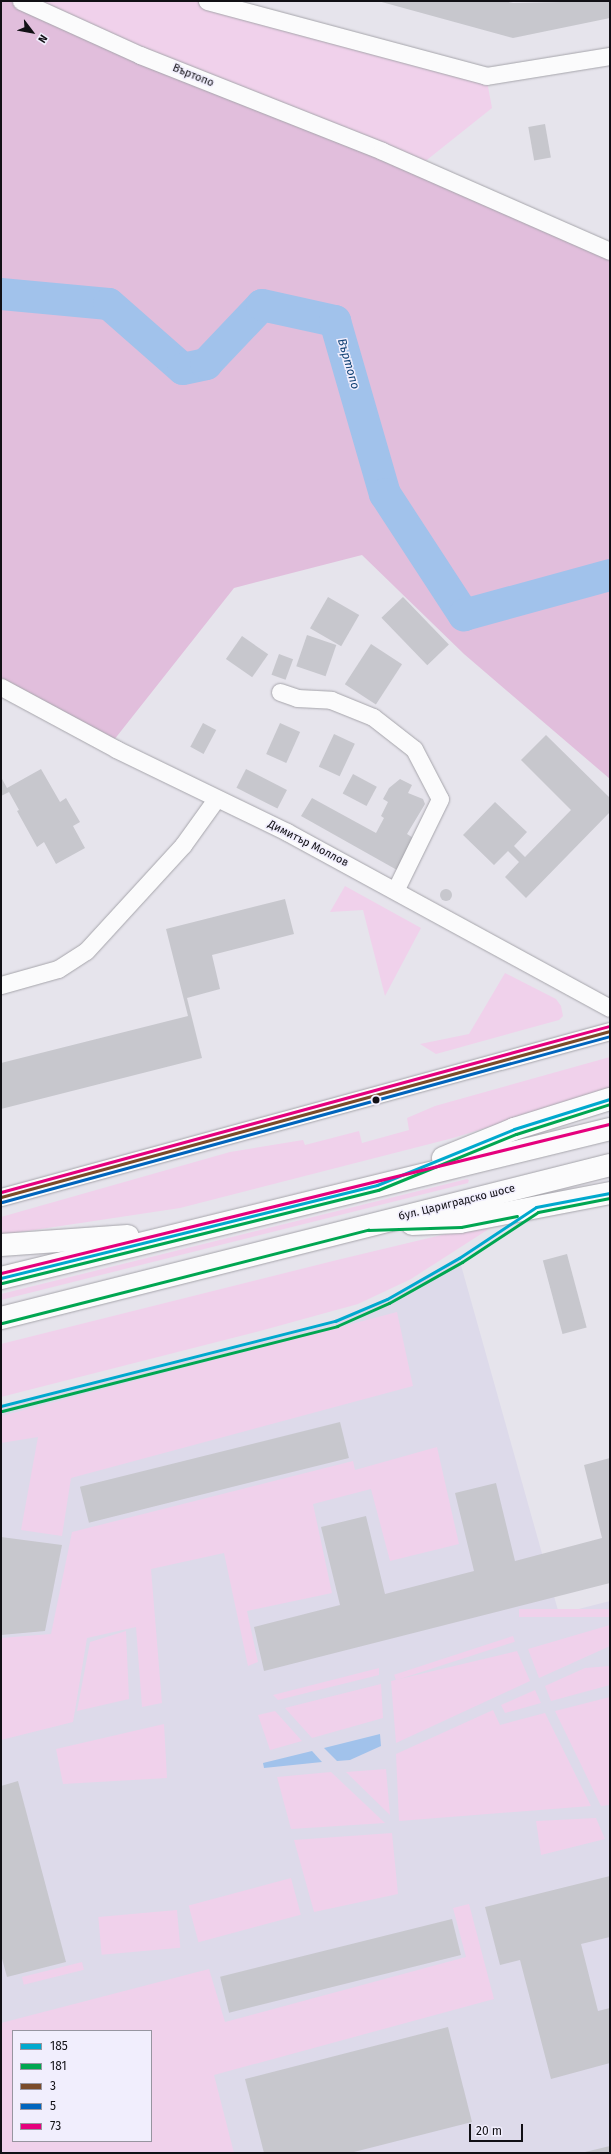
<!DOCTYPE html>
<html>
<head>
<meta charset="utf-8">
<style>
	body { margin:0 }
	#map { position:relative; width:611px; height:2154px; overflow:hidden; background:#e6e4ec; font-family:"Fira Sans",sans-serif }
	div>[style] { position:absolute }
	.built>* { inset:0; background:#dddaea }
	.green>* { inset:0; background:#f0d1eb; transform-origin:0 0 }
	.forest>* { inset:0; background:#e1bedc }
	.water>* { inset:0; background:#a1c2eb }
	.river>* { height:32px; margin:-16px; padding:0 16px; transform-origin:16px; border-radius:16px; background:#a1c2eb }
	.building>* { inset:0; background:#c7c7cd; transform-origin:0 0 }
	.round { border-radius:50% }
	.roads { filter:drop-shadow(0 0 1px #a6a5ab) drop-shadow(0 0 1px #a6a5ab) }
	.street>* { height:17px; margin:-8.5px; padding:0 8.5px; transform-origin:8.5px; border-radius:8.5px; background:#fbfbfc }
	.highway>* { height:22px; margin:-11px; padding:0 11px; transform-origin:11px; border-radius:11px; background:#fbfbfc }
	.bus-1>* { height:3px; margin:-1.5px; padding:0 1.5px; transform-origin:1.5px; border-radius:1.5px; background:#00a9ce }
	.bus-2>* { height:3px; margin:-1.5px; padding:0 1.5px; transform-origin:1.5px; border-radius:1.5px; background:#00a651 }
	.bus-3>* { height:3px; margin:-1.5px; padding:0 1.5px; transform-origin:1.5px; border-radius:1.5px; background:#7a4b2a }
	.bus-4>* { height:3px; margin:-1.5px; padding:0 1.5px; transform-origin:1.5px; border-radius:1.5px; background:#0065bd }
	.bus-5>* { height:3px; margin:-1.5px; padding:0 1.5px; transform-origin:1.5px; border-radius:1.5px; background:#e5007d }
	.dots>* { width:11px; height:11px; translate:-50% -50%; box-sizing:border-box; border:2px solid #f1eefd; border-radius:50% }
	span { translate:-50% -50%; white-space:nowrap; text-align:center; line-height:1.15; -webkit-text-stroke:3px #f1eefd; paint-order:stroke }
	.street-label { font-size:11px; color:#111015 }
	.water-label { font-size:12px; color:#104174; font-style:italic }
	.frame { position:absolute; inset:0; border:2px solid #111015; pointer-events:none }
	.legend { position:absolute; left:12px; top:2030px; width:140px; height:112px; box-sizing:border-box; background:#f1eefd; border:1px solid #9795a0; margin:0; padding:5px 7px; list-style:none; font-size:12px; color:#111015 }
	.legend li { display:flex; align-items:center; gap:8px; height:20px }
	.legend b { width:20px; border:1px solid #9795a0 }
	.north { position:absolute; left:12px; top:12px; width:40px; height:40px; -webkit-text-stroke:3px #f1eefd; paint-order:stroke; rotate:122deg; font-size:11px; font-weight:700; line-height:16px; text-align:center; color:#111015 }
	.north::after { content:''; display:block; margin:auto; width:14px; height:18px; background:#111015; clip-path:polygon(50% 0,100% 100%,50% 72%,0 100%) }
	.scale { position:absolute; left:469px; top:2124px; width:54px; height:18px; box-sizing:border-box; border:2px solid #111015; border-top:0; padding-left:5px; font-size:12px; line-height:14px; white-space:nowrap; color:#111015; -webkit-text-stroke:3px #f1eefd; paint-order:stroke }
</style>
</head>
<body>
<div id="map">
	<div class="built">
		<div style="clip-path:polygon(evenodd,459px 1258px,559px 1614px,610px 1601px,610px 2153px,1px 2153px,1px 1408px,335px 1321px,387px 1299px,459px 1258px,13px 2031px,151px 2031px,151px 2141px,13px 2141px,13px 2031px)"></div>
	</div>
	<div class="green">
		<div style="clip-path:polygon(21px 1px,207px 1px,486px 76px,492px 108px,418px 167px)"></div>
		<div style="clip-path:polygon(345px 886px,421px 928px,385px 996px,363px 910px,330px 912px)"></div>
		<div style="clip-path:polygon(505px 973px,556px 999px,561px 1006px,563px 1016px,559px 1020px,436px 1054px,420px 1044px,469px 1034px)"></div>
		<div style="clip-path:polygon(610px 1057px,610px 1090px,453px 1138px,180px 1208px,1px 1235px,1px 1217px,230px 1152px,303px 1140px,305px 1145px,359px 1131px,362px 1143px,409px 1130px,407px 1118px,435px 1106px)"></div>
		<div style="clip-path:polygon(467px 1179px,469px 1180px,468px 1183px,1px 1300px,1px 1294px)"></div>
		<div style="clip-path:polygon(495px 1225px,411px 1279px,358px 1304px,260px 1331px,1px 1397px,1px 1344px,337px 1260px,479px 1226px)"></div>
		<div style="clip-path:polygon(397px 1312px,413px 1386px,71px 1478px,62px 1536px,21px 1530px,38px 1437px,1px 1443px,1px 1416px)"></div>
		<div style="clip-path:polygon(437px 1447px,459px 1544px,390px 1561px,371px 1489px,313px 1504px,332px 1593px,247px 1611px,258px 1662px,248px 1666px,224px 1553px,151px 1569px,162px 1703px,142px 1707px,136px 1627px,87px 1638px,73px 1722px,1px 1740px,1px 1638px,51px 1634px,72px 1532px,353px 1461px,355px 1470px)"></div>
		<div style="left:610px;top:1609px;width:8px;height:91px;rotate:90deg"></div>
		<div style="clip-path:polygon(610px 1625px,610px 1646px,539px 1678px,528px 1649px)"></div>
		<div style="clip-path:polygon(126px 1631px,129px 1699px,77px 1711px,90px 1642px)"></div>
		<div style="left:513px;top:1636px;width:6px;height:125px;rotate:72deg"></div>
		<div style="clip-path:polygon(517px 1651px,530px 1681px,396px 1743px,391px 1681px)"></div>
		<div style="clip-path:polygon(610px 1666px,610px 1685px,551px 1701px,545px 1686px,585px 1668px)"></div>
		<div style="clip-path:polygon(379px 1668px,379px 1675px,278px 1700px,273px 1695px)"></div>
		<div style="clip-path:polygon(381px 1684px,383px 1718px,312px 1738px,285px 1708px)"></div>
		<div style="clip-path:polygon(535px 1690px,541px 1703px,505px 1713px,501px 1705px)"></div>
		<div style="clip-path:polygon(610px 1697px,610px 1805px,601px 1806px,555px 1711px)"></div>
		<div style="clip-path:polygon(493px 1710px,500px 1725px,545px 1713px,591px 1806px,399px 1821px,396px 1754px)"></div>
		<div style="clip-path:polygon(275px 1711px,302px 1741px,270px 1750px,258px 1715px)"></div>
		<div style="clip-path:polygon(164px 1724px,167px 1778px,63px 1784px,56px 1749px)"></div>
		<div style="clip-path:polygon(386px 1769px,390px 1815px,346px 1772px)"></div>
		<div style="clip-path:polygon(331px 1772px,385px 1823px,291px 1829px,277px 1777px)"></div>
		<div style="clip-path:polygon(596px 1818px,605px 1839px,541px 1855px,536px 1821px)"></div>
		<div style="clip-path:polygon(392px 1833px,398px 1894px,314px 1912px,294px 1840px)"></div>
		<div style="left:291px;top:1878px;width:38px;height:106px;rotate:75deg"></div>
		<div style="clip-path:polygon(evenodd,469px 1904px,494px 1999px,214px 2075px,234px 2153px,1px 2153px,1px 2023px,209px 1969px,225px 2022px,466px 1957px,453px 1908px,469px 1904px,13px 2031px,151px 2031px,151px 2141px,13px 2141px,13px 2031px)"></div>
		<div style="left:177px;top:1910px;width:38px;height:79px;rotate:85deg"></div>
		<div style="left:82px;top:1962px;width:8px;height:62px;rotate:76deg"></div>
	</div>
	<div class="forest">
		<div style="clip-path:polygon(1px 1px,21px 1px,610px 251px,610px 779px,464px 654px,362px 555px,234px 588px,110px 745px,1px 687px)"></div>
	</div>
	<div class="water">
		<div style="clip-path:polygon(380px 1734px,381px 1746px,350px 1760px,337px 1761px,324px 1748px)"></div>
		<div style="clip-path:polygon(312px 1751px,322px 1762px,264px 1768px,263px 1763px)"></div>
	</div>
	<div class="river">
		<div style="left:1px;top:294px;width:108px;rotate:5.3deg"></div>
		<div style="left:109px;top:304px;width:98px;rotate:41.3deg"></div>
		<div style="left:183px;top:369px;width:24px;rotate:-12deg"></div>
		<div style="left:206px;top:364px;width:81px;rotate:-46.5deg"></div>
		<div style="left:262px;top:305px;width:75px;rotate:12.4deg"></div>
		<div style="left:335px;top:321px;width:180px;rotate:73.9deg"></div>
		<div style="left:385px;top:494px;width:145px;rotate:56.9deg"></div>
		<div style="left:464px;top:615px;width:151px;rotate:-15.3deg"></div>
	</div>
	<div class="building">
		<div style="clip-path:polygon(378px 1px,504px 1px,513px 3px,610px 1px,610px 18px,513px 38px)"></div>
		<div style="left:545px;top:124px;width:34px;height:17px;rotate:80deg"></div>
		<div style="left:328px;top:597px;width:36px;height:36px;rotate:30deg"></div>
		<div style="left:403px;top:597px;width:66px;height:30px;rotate:46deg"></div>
		<div style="left:307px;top:635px;width:31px;height:33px;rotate:19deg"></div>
		<div style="left:242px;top:636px;width:32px;height:28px;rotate:35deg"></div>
		<div style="left:371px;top:644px;width:37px;height:48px;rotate:33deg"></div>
		<div style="left:279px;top:654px;width:15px;height:22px;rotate:20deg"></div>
		<div style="left:203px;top:723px;width:15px;height:27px;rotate:28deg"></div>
		<div style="left:280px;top:723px;width:22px;height:34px;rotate:24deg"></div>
		<div style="left:334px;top:734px;width:23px;height:36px;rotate:25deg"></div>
		<div style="clip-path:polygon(546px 735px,610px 798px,610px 812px,526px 898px,505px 877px,519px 862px,508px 851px,494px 865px,463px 835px,495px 802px,527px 832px,514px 846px,525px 857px,571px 810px,521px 760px)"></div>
		<div style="clip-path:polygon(41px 769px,60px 802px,66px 798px,80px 822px,73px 826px,85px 848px,56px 864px,44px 842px,37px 847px,17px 811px,19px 810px,9px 792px,1px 796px,1px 777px,7px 788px)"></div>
		<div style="left:246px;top:769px;width:46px;height:21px;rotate:27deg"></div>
		<div style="left:353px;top:774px;width:27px;height:22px;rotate:28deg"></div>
		<div style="clip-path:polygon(400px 779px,412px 785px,408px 793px,423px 799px,425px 804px,407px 834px,415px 839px,397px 870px,301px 816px,312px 798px,376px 833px,384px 818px,381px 816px,388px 802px,383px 799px,389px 788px)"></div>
		<div class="round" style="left:440px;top:889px;width:12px;height:12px"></div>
		<div style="clip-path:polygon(285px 899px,294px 934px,212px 955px,220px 989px,187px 998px,202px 1058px,1px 1109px,1px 1063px,188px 1016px,166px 929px)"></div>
		<div style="left:567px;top:1254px;width:76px;height:25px;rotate:75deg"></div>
		<div style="left:340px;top:1422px;width:37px;height:268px;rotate:76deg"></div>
		<div style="clip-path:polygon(610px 1458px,610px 1583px,264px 1671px,254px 1627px,340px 1605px,321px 1527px,366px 1516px,385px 1594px,474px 1571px,455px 1493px,496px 1483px,515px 1561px,602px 1538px,584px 1465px)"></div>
		<div style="clip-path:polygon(1px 1537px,62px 1545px,45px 1631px,1px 1635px)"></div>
		<div style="clip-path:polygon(18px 1781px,66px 1962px,7px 1977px,1px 1955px,1px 1786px)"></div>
		<div style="clip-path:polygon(610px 1876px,610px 1937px,581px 1944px,598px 2011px,610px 2008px,610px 2063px,551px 2079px,520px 1960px,500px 1965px,485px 1907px)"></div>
		<div style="left:452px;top:1919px;width:37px;height:239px;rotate:76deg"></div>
		<div style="clip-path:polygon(448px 2027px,472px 2122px,350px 2153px,264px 2153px,245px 2079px)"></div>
		<div style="clip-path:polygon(610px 2146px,610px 2153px,585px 2153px,585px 2152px)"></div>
	</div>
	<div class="roads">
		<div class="street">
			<div style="left:21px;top:1px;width:131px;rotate:24.4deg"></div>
			<div style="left:140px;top:55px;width:260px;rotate:21.6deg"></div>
			<div style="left:382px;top:151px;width:249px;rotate:23.7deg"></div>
			<div style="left:207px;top:1px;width:289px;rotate:15deg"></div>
			<div style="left:486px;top:76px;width:126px;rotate:-9.2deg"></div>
			<div style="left:1px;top:687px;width:131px;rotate:28.3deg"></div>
			<div style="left:116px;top:749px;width:190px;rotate:25.9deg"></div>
			<div style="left:287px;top:832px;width:368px;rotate:28.6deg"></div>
			<div style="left:280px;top:692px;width:18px;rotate:19deg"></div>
			<div style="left:297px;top:698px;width:34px;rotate:3deg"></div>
			<div style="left:331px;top:700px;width:45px;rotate:22deg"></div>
			<div style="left:373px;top:717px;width:52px;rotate:38deg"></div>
			<div style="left:414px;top:749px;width:56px;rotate:62.5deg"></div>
			<div style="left:440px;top:799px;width:100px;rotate:116.1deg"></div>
			<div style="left:1px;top:985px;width:59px;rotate:-15.7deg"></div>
			<div style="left:58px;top:969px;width:33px;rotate:-33deg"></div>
			<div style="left:86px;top:951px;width:144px;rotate:-47.5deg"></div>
			<div style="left:183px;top:845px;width:57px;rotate:-54.3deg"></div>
			<div style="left:1px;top:1197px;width:631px;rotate:-15.25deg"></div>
		</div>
		<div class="highway">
			<div style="left:443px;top:1158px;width:77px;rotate:-22.2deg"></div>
			<div style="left:514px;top:1129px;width:101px;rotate:-17.4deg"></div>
			<div style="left:412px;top:1224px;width:48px;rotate:-2.4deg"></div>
			<div style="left:460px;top:1222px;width:153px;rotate:-10.9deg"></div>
			<div style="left:1px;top:1245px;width:127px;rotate:-4.1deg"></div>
			<div style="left:1px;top:1278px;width:627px;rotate:-13.75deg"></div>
			<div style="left:1px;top:1318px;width:628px;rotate:-14.1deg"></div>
		</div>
	</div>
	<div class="bus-1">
		<div style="left:1px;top:1278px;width:387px;rotate:-13.9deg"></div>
		<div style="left:377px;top:1185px;width:148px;rotate:-22.2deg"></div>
		<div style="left:514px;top:1129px;width:101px;rotate:-17.4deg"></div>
		<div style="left:1px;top:1406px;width:345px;rotate:-14.3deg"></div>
		<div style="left:335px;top:1321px;width:56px;rotate:-22.9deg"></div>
		<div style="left:387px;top:1299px;width:83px;rotate:-29.7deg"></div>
		<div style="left:459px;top:1258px;width:92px;rotate:-33.5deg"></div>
		<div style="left:536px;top:1207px;width:75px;rotate:-10.7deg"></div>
	</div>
	<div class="bus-2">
		<div style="left:2px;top:1283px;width:387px;rotate:-13.9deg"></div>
		<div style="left:378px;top:1190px;width:149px;rotate:-22.1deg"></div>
		<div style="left:516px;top:1134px;width:99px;rotate:-17.7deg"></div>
		<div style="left:2px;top:1323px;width:378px;rotate:-14.3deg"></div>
		<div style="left:368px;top:1230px;width:93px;rotate:-1.8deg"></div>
		<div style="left:461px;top:1227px;width:57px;rotate:-11.1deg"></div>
		<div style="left:2px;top:1411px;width:346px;rotate:-14.2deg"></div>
		<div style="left:337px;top:1326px;width:57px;rotate:-23.9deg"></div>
		<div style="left:389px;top:1303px;width:84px;rotate:-29.3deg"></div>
		<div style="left:462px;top:1262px;width:91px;rotate:-33.3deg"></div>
		<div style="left:538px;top:1212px;width:73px;rotate:-11deg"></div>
	</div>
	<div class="bus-3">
		<div style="left:1px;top:1197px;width:631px;rotate:-15.25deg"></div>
	</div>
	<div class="bus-4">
		<div style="left:2px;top:1202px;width:630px;rotate:-15.27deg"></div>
	</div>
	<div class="bus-5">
		<div style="left:1px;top:1192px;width:630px;rotate:-15.27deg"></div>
		<div style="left:1px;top:1273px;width:626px;rotate:-13.77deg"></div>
	</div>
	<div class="dots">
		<div style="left:376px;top:1100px;background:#111015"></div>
	</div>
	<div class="street-label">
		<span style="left:193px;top:76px;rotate:22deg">Въртопо</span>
		<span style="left:308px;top:844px;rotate:27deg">Димитър Моллов</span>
		<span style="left:457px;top:1203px;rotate:-14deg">бул. Цариградско шосе</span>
	</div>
	<div class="water-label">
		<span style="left:348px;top:364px;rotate:74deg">Въртопо</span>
	</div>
	<div class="frame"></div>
	<ul class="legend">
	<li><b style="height:5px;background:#00a9ce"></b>185</li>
	<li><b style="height:5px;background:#00a651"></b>181</li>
	<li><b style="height:5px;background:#7a4b2a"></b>3</li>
	<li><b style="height:5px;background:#0065bd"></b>5</li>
	<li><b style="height:5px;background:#e5007d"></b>73</li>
	</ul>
	<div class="north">N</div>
	<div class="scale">20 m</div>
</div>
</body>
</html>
